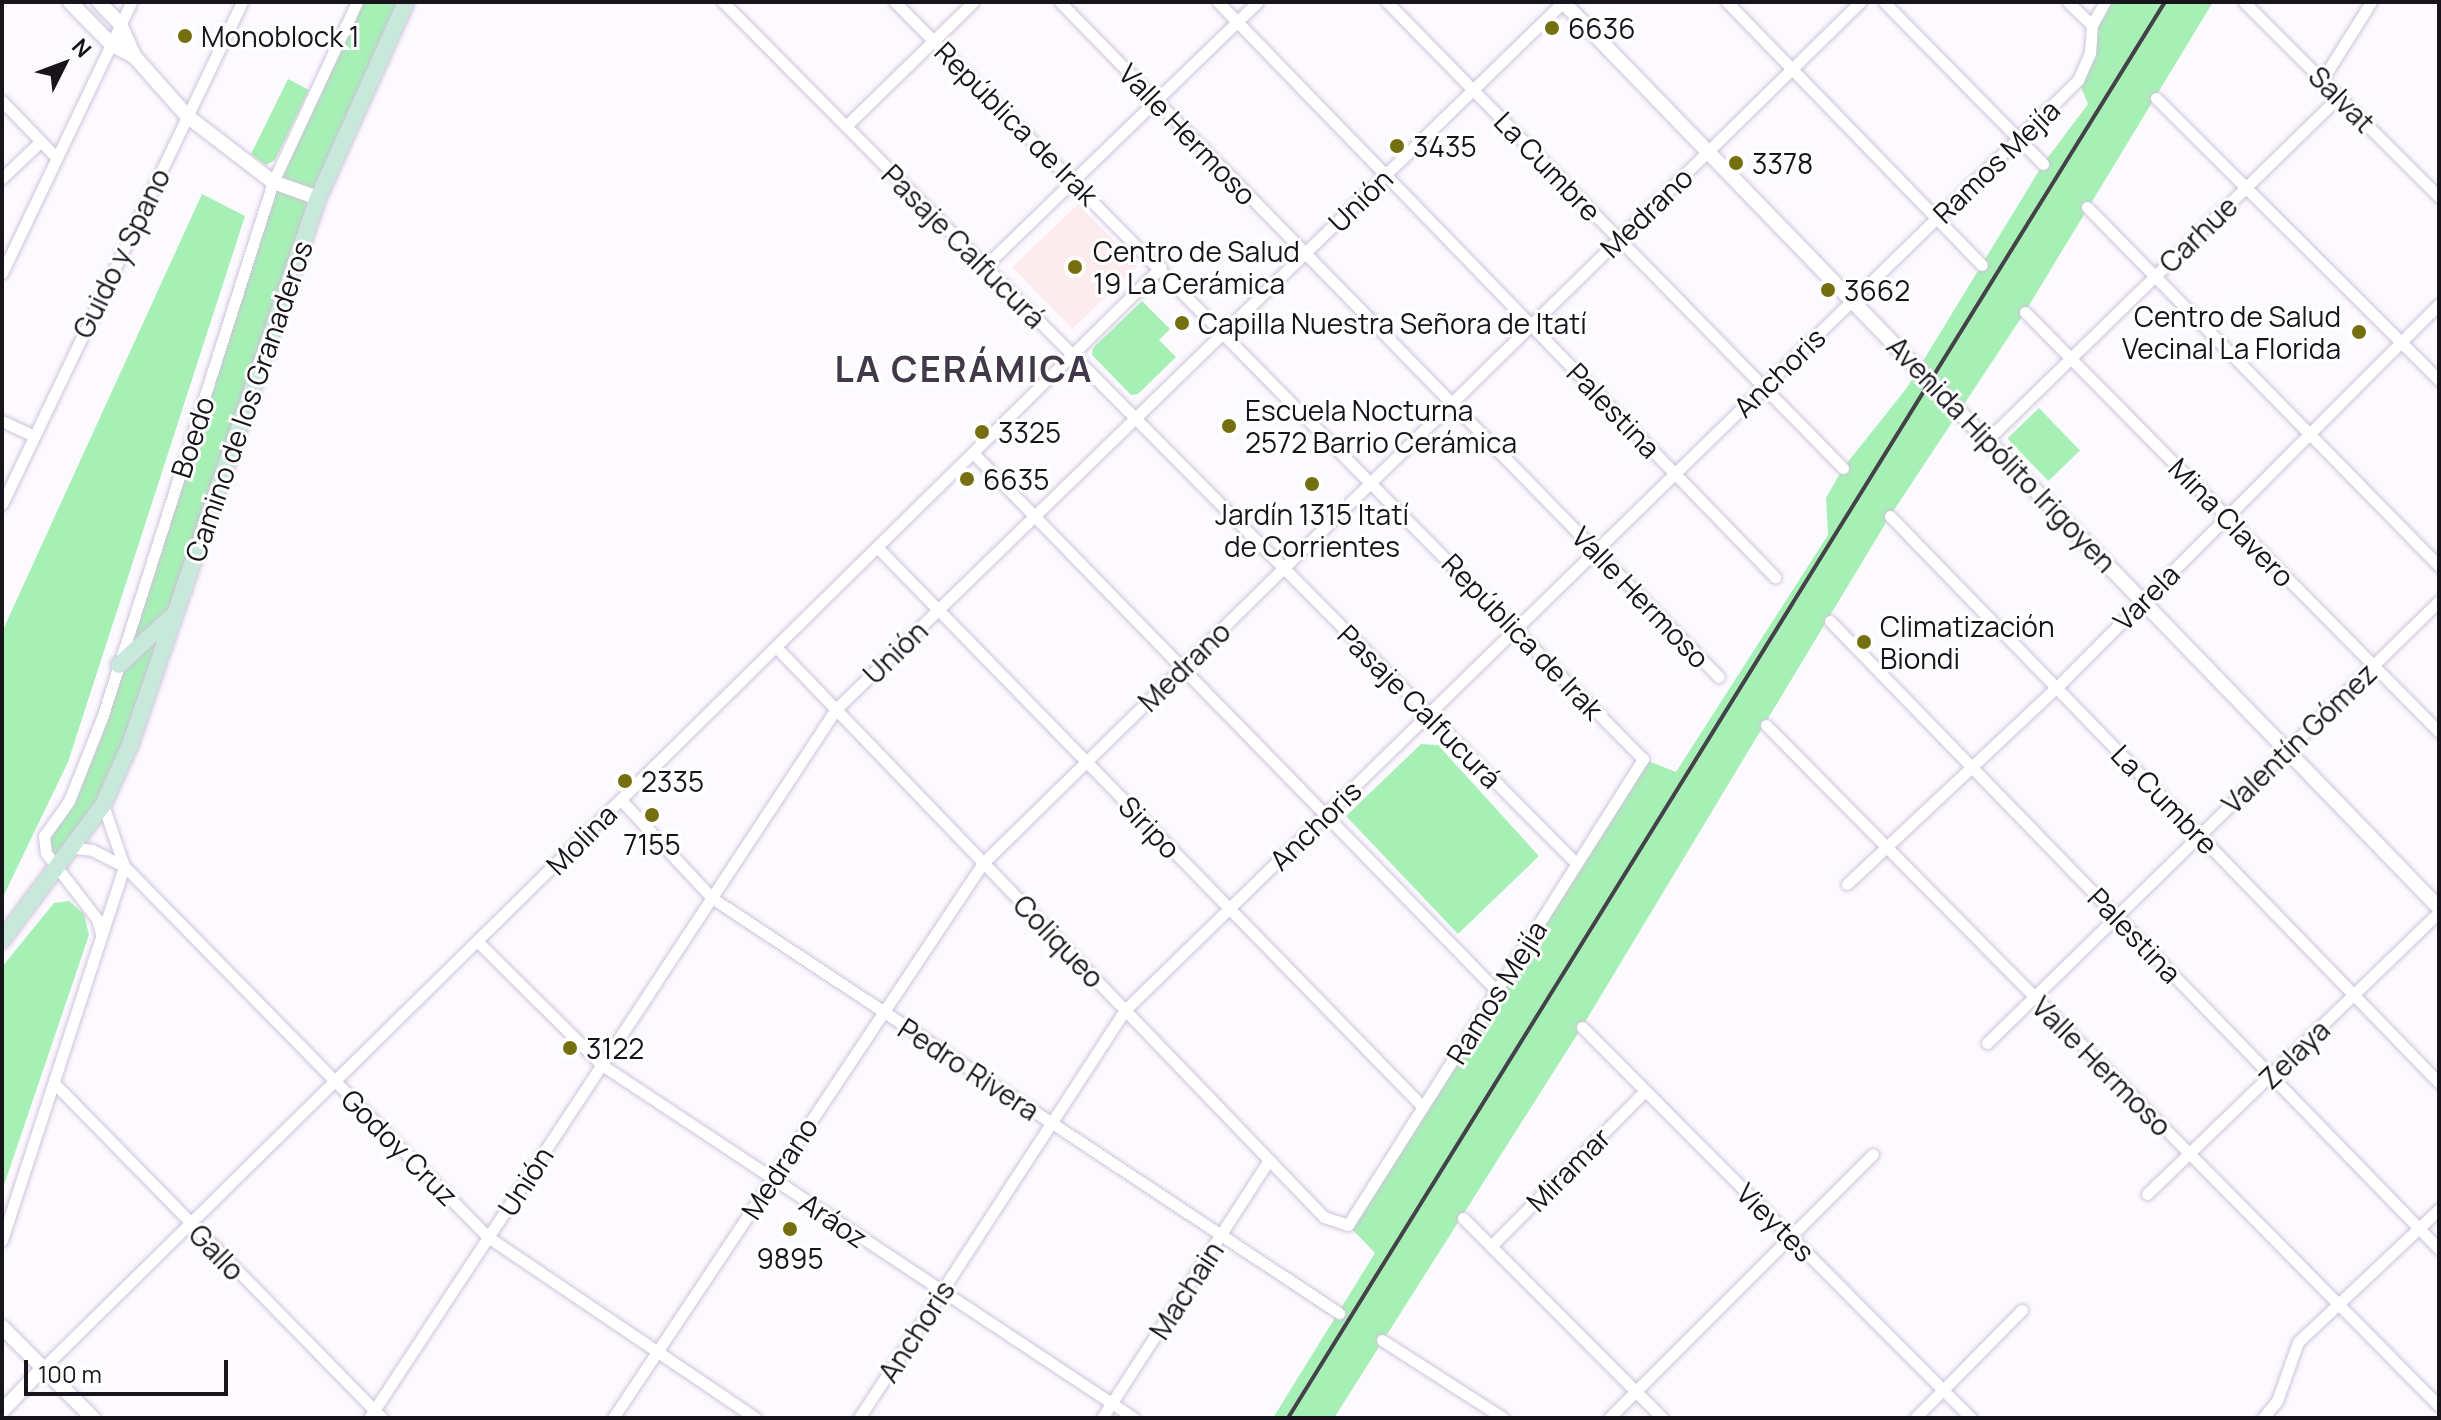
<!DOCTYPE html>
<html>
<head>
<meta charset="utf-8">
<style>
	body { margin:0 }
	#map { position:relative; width:2441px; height:1420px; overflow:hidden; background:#fcfaff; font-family:Manrope,sans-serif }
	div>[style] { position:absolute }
	.medical>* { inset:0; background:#fdecee; transform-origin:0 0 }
	.green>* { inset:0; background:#a6f0b5; transform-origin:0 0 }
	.roads { filter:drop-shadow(0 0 2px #cfc3da) drop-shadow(0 0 2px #cfc3da) }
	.minor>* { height:11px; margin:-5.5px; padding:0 5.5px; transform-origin:5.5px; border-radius:5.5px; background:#fff }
	.tertiary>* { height:14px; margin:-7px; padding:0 7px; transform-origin:7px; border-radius:7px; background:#fff }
	.secondary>* { height:16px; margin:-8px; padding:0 8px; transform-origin:8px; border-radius:8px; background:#c7e8da }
	.rail>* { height:4px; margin:-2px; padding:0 2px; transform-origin:2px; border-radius:2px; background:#454148 }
	.dots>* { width:22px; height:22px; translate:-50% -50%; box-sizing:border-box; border:4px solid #fff; border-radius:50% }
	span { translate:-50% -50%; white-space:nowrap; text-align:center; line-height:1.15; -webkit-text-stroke:6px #fff; paint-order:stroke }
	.poi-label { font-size:28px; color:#18141c }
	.left { translate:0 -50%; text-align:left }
	.right { translate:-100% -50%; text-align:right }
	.street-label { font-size:28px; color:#18141c }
	.district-label { font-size:36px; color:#42384a; font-weight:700; letter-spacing:2px }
	.frame { position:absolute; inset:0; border:4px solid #18141c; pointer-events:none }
	.north { position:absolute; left:24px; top:24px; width:80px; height:80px; -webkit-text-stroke:6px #fff; paint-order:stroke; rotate:48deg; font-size:22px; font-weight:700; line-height:32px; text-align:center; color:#18141c }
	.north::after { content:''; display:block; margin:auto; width:28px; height:36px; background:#18141c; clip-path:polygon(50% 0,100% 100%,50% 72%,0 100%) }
	.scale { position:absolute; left:24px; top:1360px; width:204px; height:36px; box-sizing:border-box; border:4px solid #18141c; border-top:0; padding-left:10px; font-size:24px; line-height:28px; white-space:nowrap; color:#18141c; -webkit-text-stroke:6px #fff; paint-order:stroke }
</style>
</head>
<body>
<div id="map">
	<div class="medical">
		<div style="left:1078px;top:204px;width:86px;height:91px;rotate:46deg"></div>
	</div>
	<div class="green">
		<div style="clip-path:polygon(357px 2px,406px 2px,325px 179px,130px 745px,57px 871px,44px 848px,69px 801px,273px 182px)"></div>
		<div style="clip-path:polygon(2105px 2px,2213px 2px,2025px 312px,1890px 516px,1582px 1027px,1334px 1418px,1273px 1418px,1375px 1253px,1348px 1225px,1643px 759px,1676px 772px,1828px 535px,1826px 498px,1843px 468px,1906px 389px,2043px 164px,2088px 104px,2078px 80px,2092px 25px)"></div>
		<div style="clip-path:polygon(288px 79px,309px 90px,275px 160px,266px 165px,251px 154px)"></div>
		<div style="clip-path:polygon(202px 194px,245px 216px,68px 762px,2px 899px,2px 632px)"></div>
		<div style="clip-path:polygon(1142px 301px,1170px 329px,1159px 340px,1176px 357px,1138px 394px,1131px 395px,1092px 355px,1093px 348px)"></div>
		<div style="left:2039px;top:408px;width:59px;height:44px;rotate:46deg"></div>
		<div style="clip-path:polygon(1421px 744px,1438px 745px,1539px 856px,1458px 934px,1346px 816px)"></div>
		<div style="clip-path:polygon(69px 901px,84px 914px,89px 935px,2px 1191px,2px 967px,54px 903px)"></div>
	</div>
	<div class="roads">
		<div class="minor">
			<div style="left:723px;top:2px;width:1213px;rotate:45.27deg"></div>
			<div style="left:1060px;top:2px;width:943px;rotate:45.69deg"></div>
			<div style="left:1218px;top:2px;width:801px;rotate:45.91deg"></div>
			<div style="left:1387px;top:2px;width:652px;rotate:45.62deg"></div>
			<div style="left:1727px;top:2px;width:366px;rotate:45.9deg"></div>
			<div style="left:1884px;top:2px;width:227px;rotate:45.5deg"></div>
			<div style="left:2068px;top:2px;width:33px;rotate:44deg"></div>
			<div style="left:2244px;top:2px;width:276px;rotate:45deg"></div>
			<div style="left:2322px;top:80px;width:92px;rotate:-57.9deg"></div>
			<div style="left:2156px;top:98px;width:400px;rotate:44.9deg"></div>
			<div style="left:2px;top:101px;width:76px;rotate:46.1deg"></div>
			<div style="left:846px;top:126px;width:177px;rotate:-44.3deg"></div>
			<div style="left:2px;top:178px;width:52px;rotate:-43.5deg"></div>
			<div style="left:2087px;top:207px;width:503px;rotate:45.56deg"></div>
			<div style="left:985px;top:266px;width:379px;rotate:-44.1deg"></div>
			<div style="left:2px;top:273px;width:300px;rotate:-64.5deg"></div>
			<div style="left:2025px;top:312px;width:590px;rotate:45.41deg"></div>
			<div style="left:2px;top:421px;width:35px;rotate:25deg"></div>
			<div style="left:1989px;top:438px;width:489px;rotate:-44.3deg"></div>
			<div style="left:973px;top:453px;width:751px;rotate:45.76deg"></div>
			<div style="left:2px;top:504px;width:556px;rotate:-64.45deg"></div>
			<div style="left:1890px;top:516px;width:789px;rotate:45.92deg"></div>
			<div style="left:877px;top:547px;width:782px;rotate:45.73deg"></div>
			<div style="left:1830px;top:621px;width:875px;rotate:45.88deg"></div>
			<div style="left:776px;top:647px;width:791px;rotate:46.13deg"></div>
			<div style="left:1324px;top:1217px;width:25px;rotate:18deg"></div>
			<div style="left:1348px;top:1225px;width:552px;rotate:-57.66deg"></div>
			<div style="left:1643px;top:759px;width:1064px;rotate:-134.66deg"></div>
			<div style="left:1766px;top:725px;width:957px;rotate:45.34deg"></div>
			<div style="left:621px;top:800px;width:134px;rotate:47.1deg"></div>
			<div style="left:712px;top:898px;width:752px;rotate:33.5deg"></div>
			<div style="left:74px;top:848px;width:18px;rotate:6deg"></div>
			<div style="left:92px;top:850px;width:36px;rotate:27deg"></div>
			<div style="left:124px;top:866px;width:520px;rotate:45.55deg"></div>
			<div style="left:488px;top:1237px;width:323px;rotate:34.1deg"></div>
			<div style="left:1847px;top:884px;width:288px;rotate:-43.2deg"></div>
			<div style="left:2057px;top:687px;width:541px;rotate:-45.07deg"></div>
			<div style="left:101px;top:934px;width:16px;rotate:-105deg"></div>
			<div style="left:97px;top:919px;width:83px;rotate:-127.7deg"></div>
			<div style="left:46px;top:853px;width:17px;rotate:-97deg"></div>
			<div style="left:44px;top:836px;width:43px;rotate:-54.5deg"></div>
			<div style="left:69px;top:801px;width:92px;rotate:-68.4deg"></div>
			<div style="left:103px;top:715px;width:559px;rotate:-72.31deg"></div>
			<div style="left:273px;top:182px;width:199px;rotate:-65deg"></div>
			<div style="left:477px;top:941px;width:176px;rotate:44.8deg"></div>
			<div style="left:602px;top:1065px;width:638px;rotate:33.57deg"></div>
			<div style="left:1582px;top:1027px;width:552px;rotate:45.15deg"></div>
			<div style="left:1987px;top:1043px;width:632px;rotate:-44.36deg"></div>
			<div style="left:54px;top:1083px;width:469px;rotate:45.6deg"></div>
			<div style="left:2147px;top:1194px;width:406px;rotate:-44deg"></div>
			<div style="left:1463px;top:1218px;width:282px;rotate:45.1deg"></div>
			<div style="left:2px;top:1240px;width:393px;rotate:-71.9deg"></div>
			<div style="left:124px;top:866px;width:65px;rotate:-109deg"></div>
			<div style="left:1491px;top:1246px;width:218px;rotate:-45.2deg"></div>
			<div style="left:1382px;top:1340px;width:144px;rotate:32.8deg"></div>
			<div style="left:43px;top:1368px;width:1569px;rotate:-44.56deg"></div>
			<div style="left:369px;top:1418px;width:849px;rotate:-56.63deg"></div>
			<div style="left:836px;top:709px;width:1014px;rotate:-44.2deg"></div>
			<div style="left:613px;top:1418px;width:667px;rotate:-56.31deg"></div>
			<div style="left:983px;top:863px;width:1229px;rotate:-44.47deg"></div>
			<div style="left:859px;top:1418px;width:487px;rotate:-56.9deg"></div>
			<div style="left:1125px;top:1010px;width:1332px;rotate:-44.3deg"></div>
			<div style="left:2078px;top:80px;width:30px;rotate:-66deg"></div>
			<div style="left:2090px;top:53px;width:28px;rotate:-86deg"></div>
			<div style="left:2092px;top:25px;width:26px;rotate:-61deg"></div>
			<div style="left:1102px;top:1418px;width:307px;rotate:-57.1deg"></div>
			<div style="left:1609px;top:1418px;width:373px;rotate:-45deg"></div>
			<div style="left:1915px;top:1418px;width:152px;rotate:-45.3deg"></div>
			<div style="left:2263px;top:1418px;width:22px;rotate:-51deg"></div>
			<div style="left:2277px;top:1401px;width:63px;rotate:-70.4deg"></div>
			<div style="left:2298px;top:1342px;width:194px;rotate:-43.3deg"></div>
		</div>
		<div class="tertiary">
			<div style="left:70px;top:2px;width:59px;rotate:45.7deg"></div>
			<div style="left:111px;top:44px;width:26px;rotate:28deg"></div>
			<div style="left:99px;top:2px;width:30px;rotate:46deg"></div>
			<div style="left:120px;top:24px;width:35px;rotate:66deg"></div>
			<div style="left:134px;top:56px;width:80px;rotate:48.5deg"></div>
			<div style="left:187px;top:116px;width:108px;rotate:37.5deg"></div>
			<div style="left:273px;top:182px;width:48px;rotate:19.6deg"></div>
			<div style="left:1563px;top:2px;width:1260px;rotate:45.96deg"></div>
			<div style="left:2px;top:1327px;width:129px;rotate:45deg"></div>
			<div style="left:2px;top:1411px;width:59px;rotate:-46.4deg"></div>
		</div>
		<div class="secondary">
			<div style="left:119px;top:665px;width:71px;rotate:-42.7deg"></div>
			<div style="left:2px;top:940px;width:169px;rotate:-53.2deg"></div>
			<div style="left:103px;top:805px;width:66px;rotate:-65.8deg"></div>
			<div style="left:130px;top:745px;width:578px;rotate:-71.03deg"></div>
			<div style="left:318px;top:198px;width:215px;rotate:-65.8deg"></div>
		</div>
	</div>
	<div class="rail">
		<div style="left:1288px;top:1418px;width:1666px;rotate:-58.23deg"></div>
	</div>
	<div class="dots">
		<div style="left:1552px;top:28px;background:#756f10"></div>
		<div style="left:185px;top:36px;background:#756f10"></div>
		<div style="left:1397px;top:146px;background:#756f10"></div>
		<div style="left:1736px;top:163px;background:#756f10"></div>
		<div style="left:1075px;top:267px;background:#756f10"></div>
		<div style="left:1828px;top:290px;background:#756f10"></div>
		<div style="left:1182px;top:323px;background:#756f10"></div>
		<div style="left:2359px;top:332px;background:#756f10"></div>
		<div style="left:1229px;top:426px;background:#756f10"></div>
		<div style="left:982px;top:432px;background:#756f10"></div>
		<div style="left:967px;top:479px;background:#756f10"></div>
		<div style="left:1312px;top:484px;background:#756f10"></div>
		<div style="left:1864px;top:642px;background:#756f10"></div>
		<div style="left:625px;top:781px;background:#756f10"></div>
		<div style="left:652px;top:815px;background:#756f10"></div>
		<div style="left:570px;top:1048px;background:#756f10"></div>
		<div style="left:790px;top:1229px;background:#756f10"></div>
	</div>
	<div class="poi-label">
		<span class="left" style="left:1568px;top:28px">6636</span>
		<span class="left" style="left:201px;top:36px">Monoblock 1</span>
		<span class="left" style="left:1413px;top:146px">3435</span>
		<span class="left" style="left:1752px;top:163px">3378</span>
		<span class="left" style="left:1093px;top:267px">Centro de Salud<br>19 La Cerámica</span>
		<span class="left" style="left:1844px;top:290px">3662</span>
		<span class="right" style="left:2341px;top:332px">Centro de Salud<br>Vecinal La Florida</span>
		<span class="left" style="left:1198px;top:323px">Capilla Nuestra Señora de Itatí</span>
		<span class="left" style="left:1245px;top:426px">Escuela Nocturna<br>2572 Barrio Cerámica</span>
		<span class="left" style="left:998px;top:432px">3325</span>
		<span class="left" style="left:983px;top:479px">6635</span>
		<span style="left:1312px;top:530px">Jardín 1315 Itatí<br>de Corrientes</span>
		<span class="left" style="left:1880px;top:642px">Climatización<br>Biondi</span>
		<span class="left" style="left:641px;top:781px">2335</span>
		<span style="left:652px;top:844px">7155</span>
		<span class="left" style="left:586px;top:1048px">3122</span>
		<span style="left:790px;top:1258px">9895</span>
	</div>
	<div class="street-label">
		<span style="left:2342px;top:99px;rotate:45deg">Salvat</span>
		<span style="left:1017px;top:123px;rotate:45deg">República de Irak</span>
		<span style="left:1188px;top:134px;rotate:46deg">Valle Hermoso</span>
		<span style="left:1996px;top:161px;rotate:-44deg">Ramos Mejía</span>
		<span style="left:1548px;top:166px;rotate:46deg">La Cumbre</span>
		<span style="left:1360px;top:200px;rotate:-44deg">Unión</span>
		<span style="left:1646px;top:212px;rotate:-44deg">Medrano</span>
		<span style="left:2198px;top:234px;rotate:-44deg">Carhue</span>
		<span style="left:964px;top:246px;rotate:45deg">Pasaje Calfucurá</span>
		<span style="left:121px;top:253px;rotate:-64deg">Guido y Spano</span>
		<span style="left:1779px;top:372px;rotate:-44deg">Anchoris</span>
		<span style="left:248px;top:401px;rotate:-71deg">Camino de los Granaderos</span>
		<span style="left:1614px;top:410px;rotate:46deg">Palestina</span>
		<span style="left:192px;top:437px;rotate:-72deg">Boedo</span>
		<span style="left:2002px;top:454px;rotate:46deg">Avenida Hipólito Irigoyen</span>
		<span style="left:2232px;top:522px;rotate:46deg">Mina Clavero</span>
		<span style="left:1641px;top:597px;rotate:46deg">Valle Hermoso</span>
		<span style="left:2146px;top:597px;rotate:-45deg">Varela</span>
		<span style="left:1523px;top:636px;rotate:46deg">República de Irak</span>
		<span style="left:895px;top:652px;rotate:-44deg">Unión</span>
		<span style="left:1184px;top:666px;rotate:-44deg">Medrano</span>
		<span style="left:1420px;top:706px;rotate:45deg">Pasaje Calfucurá</span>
		<span style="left:2299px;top:738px;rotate:-44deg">Valentín Gómez</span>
		<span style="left:2165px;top:799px;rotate:46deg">La Cumbre</span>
		<span style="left:1315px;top:825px;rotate:-44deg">Anchoris</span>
		<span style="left:1150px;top:827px;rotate:46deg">Siripo</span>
		<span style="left:581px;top:839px;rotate:-45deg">Molina</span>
		<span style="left:2135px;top:935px;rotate:46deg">Palestina</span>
		<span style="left:1059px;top:941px;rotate:46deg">Coliqueo</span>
		<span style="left:1496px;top:992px;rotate:-58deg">Ramos Mejía</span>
		<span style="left:2294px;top:1054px;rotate:-44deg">Zelaya</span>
		<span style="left:2102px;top:1066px;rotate:45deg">Valle Hermoso</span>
		<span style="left:969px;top:1069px;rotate:33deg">Pedro Rivera</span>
		<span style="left:400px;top:1147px;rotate:45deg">Godoy Cruz</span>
		<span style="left:779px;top:1168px;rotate:-57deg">Medrano</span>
		<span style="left:1568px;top:1169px;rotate:-45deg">Miramar</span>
		<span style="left:525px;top:1181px;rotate:-57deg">Unión</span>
		<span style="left:834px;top:1220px;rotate:34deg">Aráoz</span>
		<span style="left:1776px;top:1222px;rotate:45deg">Vieytes</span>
		<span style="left:217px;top:1252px;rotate:46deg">Gallo</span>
		<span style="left:1186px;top:1290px;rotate:-57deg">Machain</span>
		<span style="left:916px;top:1331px;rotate:-57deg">Anchoris</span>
	</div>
	<div class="district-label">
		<span style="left:964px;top:369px">LA CERÁMICA</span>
	</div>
	<div class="frame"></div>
	<div class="north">N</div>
	<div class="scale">100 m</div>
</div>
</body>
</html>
